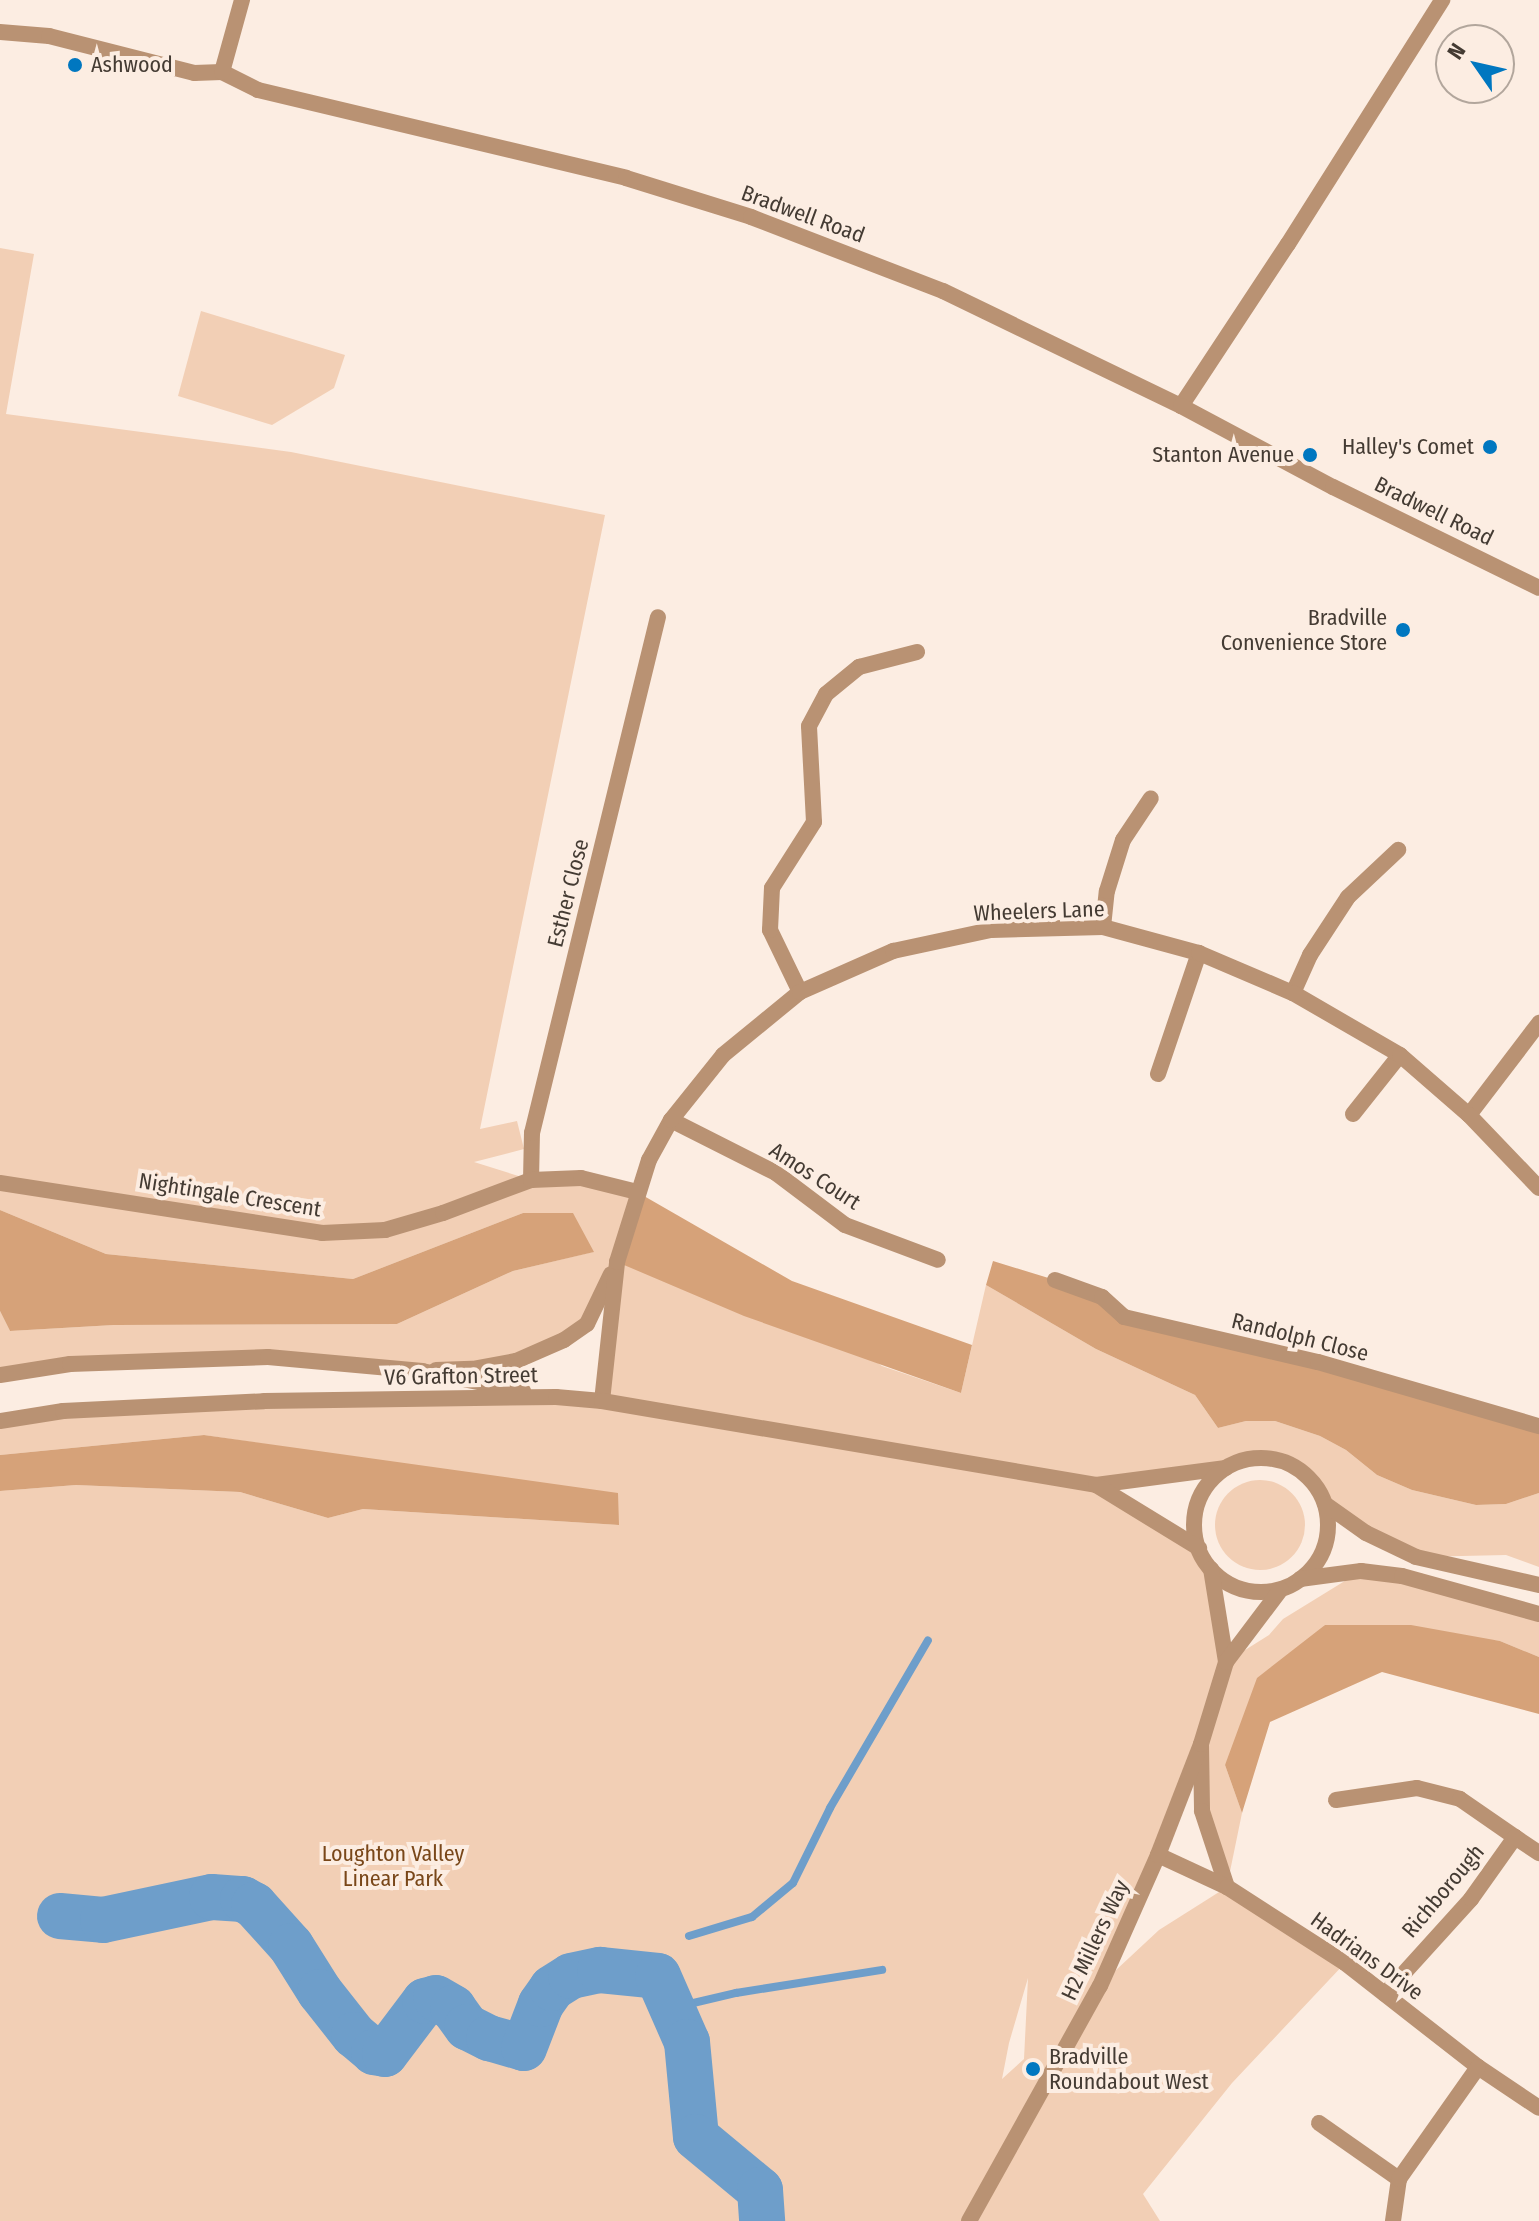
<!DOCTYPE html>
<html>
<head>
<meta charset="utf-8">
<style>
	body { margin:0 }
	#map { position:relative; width:1539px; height:2221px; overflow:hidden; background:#fcede2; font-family:"Fira Sans Condensed",sans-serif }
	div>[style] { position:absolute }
	.green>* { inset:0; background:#f2cfb5 }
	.round { border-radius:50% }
	.forest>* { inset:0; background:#d6a279 }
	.stream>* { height:8px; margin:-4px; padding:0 4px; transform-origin:4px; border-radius:4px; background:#6e9eca }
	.river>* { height:46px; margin:-23px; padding:0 23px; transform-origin:23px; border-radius:23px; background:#6e9eca }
	.minor>* { height:16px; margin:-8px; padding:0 8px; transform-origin:8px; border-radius:8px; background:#b99273 }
	.tertiary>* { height:16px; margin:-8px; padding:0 8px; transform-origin:8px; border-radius:8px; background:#b99273 }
	.tertiary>.ring { margin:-8px; padding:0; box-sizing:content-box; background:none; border:16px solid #b99273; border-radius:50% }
	.dots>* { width:22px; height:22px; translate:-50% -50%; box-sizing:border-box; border:4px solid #fcede2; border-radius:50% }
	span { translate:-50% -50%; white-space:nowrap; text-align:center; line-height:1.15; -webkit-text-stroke:8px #fcede2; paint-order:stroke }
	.poi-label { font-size:22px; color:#443b33 }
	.left { translate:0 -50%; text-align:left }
	.right { translate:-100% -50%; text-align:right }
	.street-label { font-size:22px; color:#443b33 }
	.park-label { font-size:22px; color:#794719 }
	.north { position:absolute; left:1435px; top:24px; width:80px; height:80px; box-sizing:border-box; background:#fcede2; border:2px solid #b2a69c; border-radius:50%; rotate:304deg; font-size:22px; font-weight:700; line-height:32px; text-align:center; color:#443b33 }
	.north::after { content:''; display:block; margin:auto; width:28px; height:36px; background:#0077c0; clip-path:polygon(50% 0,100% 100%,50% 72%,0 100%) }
</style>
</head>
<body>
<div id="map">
	<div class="green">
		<div style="clip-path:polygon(evenodd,0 248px,34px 254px,6px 414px,291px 452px,605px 515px,480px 1129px,517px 1121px,524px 1149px,474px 1162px,531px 1180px,637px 1192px,882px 1366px,961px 1393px,986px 1285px,1096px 1349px,1195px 1395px,1218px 1428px,1246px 1421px,1275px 1421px,1320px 1436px,1346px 1450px,1377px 1475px,1412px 1490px,1476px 1505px,1506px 1504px,1539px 1493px,1539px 1567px,1506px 1555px,1416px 1557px,1325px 1504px,1308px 1476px,1284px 1461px,1270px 1458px,1245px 1459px,1226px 1468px,1098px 1485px,1199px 1548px,1211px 1569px,1226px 1662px,1269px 1635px,1283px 1619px,1361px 1571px,1539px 1614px,1539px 1657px,1500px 1641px,1325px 1625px,1225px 1765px,1242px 1813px,1227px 1886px,1345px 1963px,1232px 2083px,1143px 2194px,1160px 2221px,0 2221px,0 1491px,76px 1485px,240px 1492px,328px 1518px,363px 1509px,619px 1525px,386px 1462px,204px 1435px,0 1455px,0 1421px,63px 1411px,602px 1401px,617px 1265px,587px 1324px,564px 1340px,472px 1369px,268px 1357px,0 1375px,0 1311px,10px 1331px,114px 1325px,397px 1324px,513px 1271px,593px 1252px,523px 1213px,353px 1279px,106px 1254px,0 1210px,0 248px,1200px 1746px,1212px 1849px,1227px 1887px,1159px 1930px,1101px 1984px,1200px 1746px,0 248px,1028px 1978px,1024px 2059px,1002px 2079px,1009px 2043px,1028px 1978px)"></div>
		<div style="clip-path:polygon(201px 311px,345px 355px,334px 388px,272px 425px,178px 396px)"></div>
		<div class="round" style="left:1215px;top:1480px;width:90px;height:90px"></div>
	</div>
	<div class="forest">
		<div style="clip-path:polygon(637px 1192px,792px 1281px,972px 1345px,961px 1393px,744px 1316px,617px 1262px)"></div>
		<div style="clip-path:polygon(0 1210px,106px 1254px,353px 1279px,523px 1213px,573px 1213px,594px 1252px,513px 1271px,397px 1324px,114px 1325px,10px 1331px,0 1311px)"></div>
		<div style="clip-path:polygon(993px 1261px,1055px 1280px,1124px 1317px,1539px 1426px,1539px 1493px,1506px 1504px,1476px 1505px,1412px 1490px,1377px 1475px,1346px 1450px,1320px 1436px,1275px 1421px,1246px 1421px,1218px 1428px,1195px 1395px,1096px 1349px,986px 1285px)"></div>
		<div style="clip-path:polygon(204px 1435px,618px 1493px,619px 1525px,363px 1509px,328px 1518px,240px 1492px,76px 1485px,0 1491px,0 1455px)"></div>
		<div style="clip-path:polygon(1325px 1625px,1411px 1625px,1500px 1641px,1539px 1657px,1539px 1714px,1382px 1672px,1270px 1722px,1242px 1813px,1225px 1765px,1257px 1678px)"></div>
	</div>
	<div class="stream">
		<div style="left:689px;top:1936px;width:66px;rotate:-16.8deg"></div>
		<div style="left:752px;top:1917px;width:53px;rotate:-39.7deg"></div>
		<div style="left:793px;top:1883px;width:84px;rotate:-63.7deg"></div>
		<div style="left:830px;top:1808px;width:194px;rotate:-59.7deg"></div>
		<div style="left:672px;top:2008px;width:66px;rotate:-13.2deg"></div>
		<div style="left:736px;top:1993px;width:148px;rotate:-9deg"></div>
	</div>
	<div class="river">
		<div style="left:60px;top:1916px;width:43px;rotate:5.3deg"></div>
		<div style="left:103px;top:1920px;width:111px;rotate:-11.9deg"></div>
		<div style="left:212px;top:1897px;width:31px;rotate:4deg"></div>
		<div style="left:243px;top:1899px;width:13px;rotate:29deg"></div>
		<div style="left:254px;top:1905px;width:55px;rotate:47.9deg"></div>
		<div style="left:291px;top:1946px;width:54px;rotate:57.8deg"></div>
		<div style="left:320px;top:1992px;width:55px;rotate:51.7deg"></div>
		<div style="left:354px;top:2035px;width:26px;rotate:40deg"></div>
		<div style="left:374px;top:2052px;width:11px;rotate:10deg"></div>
		<div style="left:385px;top:2054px;width:66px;rotate:-53deg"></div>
		<div style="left:425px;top:2001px;width:11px;rotate:-15deg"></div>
		<div style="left:436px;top:1998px;width:20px;rotate:30deg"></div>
		<div style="left:453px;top:2008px;width:24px;rotate:54deg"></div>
		<div style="left:467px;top:2027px;width:25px;rotate:27deg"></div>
		<div style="left:489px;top:2038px;width:36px;rotate:16deg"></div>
		<div style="left:524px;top:2048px;width:47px;rotate:-68.9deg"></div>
		<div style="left:541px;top:2004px;width:19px;rotate:-55deg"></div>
		<div style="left:552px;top:1988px;width:22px;rotate:-32deg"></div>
		<div style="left:571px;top:1976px;width:30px;rotate:-12deg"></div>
		<div style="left:600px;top:1970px;width:58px;rotate:5.9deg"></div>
		<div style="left:658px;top:1976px;width:72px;rotate:66.3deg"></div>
		<div style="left:687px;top:2042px;width:95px;rotate:84.6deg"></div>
		<div style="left:696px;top:2137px;width:83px;rotate:39.6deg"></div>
		<div style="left:760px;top:2190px;width:31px;rotate:86deg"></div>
	</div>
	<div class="minor">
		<div style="left:1181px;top:406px;width:194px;rotate:-56.6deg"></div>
		<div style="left:1288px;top:244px;width:289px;rotate:-57.7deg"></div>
		<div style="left:1103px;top:927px;width:36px;rotate:-84deg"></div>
		<div style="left:1107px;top:891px;width:53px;rotate:-72.6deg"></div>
		<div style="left:1123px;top:840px;width:50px;rotate:-56.3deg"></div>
		<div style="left:800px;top:992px;width:69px;rotate:-115.8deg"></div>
		<div style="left:770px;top:930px;width:42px;rotate:-87.3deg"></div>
		<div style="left:772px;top:888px;width:78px;rotate:-57.5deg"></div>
		<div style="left:814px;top:822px;width:96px;rotate:-93deg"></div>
		<div style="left:809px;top:726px;width:36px;rotate:-62deg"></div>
		<div style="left:826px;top:694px;width:43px;rotate:-39.3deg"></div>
		<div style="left:859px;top:667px;width:60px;rotate:-14.5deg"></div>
		<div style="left:1293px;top:993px;width:42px;rotate:-65.9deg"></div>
		<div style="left:1310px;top:955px;width:69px;rotate:-56.8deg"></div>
		<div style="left:1348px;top:897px;width:69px;rotate:-43.2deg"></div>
		<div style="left:1158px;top:1074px;width:128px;rotate:-71.3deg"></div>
		<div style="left:1353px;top:1114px;width:75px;rotate:-51.5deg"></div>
		<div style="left:1469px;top:1115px;width:116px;rotate:-52.7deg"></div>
		<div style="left:671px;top:1120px;width:118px;rotate:26.8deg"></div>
		<div style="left:776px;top:1173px;width:86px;rotate:37deg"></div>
		<div style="left:845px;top:1225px;width:99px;rotate:20.6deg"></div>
		<div style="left:531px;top:1180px;width:47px;rotate:-88.8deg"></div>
		<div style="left:532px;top:1133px;width:531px;rotate:-76.28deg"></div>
		<div style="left:0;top:1183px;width:326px;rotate:8.8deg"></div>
		<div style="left:322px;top:1233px;width:63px;rotate:-2.7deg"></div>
		<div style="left:385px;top:1230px;width:60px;rotate:-16.3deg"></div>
		<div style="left:443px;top:1213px;width:94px;rotate:-20.6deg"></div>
		<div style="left:531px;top:1180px;width:50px;rotate:-2.3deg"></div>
		<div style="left:581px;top:1178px;width:58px;rotate:14deg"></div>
		<div style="left:1055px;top:1280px;width:50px;rotate:19.9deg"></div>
		<div style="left:1102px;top:1297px;width:30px;rotate:42deg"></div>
		<div style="left:1124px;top:1317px;width:199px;rotate:13.1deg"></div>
		<div style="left:1318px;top:1362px;width:230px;rotate:16.2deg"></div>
		<div style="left:436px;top:1370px;width:36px;rotate:-2deg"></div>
		<div style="left:472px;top:1369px;width:45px;rotate:-10.3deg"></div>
		<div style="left:516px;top:1361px;width:52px;rotate:-23.6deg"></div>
		<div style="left:564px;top:1340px;width:28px;rotate:-35deg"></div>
		<div style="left:587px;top:1324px;width:55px;rotate:-64.4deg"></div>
		<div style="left:602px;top:1401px;width:140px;rotate:-83.8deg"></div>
		<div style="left:617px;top:1262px;width:107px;rotate:-72.6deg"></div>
		<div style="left:649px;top:1160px;width:46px;rotate:-61.2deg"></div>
		<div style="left:671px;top:1120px;width:83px;rotate:-51.3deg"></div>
		<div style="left:723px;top:1055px;width:99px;rotate:-39.3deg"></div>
		<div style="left:800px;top:992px;width:102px;rotate:-23.8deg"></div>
		<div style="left:893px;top:951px;width:100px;rotate:-12.1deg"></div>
		<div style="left:991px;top:930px;width:112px;rotate:-1.5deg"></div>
		<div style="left:1103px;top:927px;width:99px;rotate:15.2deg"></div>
		<div style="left:1199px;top:953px;width:102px;rotate:23.1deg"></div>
		<div style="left:1293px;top:993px;width:124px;rotate:30.1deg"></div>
		<div style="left:1400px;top:1055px;width:91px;rotate:41deg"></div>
		<div style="left:1469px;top:1115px;width:101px;rotate:46.2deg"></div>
		<div style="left:1201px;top:1745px;width:66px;rotate:89.1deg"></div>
		<div style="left:1202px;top:1811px;width:80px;rotate:71.8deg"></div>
		<div style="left:1336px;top:1800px;width:82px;rotate:-8.4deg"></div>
		<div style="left:1417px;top:1788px;width:44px;rotate:14.3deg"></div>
		<div style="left:1460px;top:1799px;width:67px;rotate:34.6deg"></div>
		<div style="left:1158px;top:1855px;width:76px;rotate:24.9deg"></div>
		<div style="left:1227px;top:1887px;width:140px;rotate:32.8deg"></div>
		<div style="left:1345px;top:1963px;width:169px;rotate:38deg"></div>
		<div style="left:1478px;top:2067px;width:73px;rotate:33.9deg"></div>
		<div style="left:1385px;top:1994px;width:128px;rotate:-47.8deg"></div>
		<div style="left:1471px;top:1899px;width:76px;rotate:-54.6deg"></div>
		<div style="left:1515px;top:1837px;width:29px;rotate:34deg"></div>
		<div style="left:1319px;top:2123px;width:98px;rotate:35deg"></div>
		<div style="left:1393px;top:2221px;width:42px;rotate:-81.9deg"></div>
		<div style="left:1399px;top:2179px;width:137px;rotate:-54.8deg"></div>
	</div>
	<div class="tertiary">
		<div style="left:0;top:32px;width:49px;rotate:4.7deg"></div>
		<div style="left:49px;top:36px;width:150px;rotate:14.3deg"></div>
		<div style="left:194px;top:73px;width:28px;rotate:-2deg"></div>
		<div style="left:222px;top:72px;width:40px;rotate:26.6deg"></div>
		<div style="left:258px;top:90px;width:378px;rotate:13.4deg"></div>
		<div style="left:626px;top:178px;width:131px;rotate:17.3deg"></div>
		<div style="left:751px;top:217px;width:206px;rotate:21.1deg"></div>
		<div style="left:943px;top:291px;width:264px;rotate:25.8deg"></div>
		<div style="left:1181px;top:406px;width:172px;rotate:28.1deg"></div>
		<div style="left:1333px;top:487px;width:229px;rotate:26.1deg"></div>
		<div style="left:222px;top:72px;width:75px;rotate:-74.5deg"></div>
		<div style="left:0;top:1375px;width:71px;rotate:-8.9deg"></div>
		<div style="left:70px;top:1364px;width:198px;rotate:-2deg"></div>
		<div style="left:268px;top:1357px;width:155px;rotate:5.2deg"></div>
		<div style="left:422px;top:1371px;width:103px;rotate:11.2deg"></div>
		<div style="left:0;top:1421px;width:64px;rotate:-9deg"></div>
		<div style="left:63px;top:1411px;width:201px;rotate:-2.8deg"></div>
		<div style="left:264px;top:1401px;width:292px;rotate:-0.8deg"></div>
		<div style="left:556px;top:1397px;width:46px;rotate:5deg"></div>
		<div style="left:602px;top:1401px;width:501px;rotate:9.65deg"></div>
		<div style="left:1096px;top:1485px;width:131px;rotate:-7.5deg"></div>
		<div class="ring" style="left:1194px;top:1458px;width:118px;height:118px"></div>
		<div style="left:1096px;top:1485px;width:121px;rotate:31.5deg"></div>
		<div style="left:1325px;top:1504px;width:50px;rotate:35.3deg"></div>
		<div style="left:1366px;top:1533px;width:55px;rotate:25.6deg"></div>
		<div style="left:1416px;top:1557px;width:126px;rotate:12.8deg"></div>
		<div style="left:1211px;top:1569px;width:94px;rotate:80.8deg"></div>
		<div style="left:1300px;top:1579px;width:62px;rotate:-7.5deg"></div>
		<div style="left:1361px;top:1571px;width:41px;rotate:7deg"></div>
		<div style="left:1402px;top:1576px;width:142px;rotate:15.5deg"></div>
		<div style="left:969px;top:2221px;width:269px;rotate:-60.9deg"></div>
		<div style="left:1100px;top:1986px;width:143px;rotate:-66.1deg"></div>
		<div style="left:1158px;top:1855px;width:119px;rotate:-68.8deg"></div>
		<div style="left:1201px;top:1744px;width:86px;rotate:-73deg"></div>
		<div style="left:1226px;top:1662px;width:91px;rotate:-53deg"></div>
	</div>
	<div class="dots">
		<div style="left:75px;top:65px;background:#0077c0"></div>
		<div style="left:1490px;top:447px;background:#0077c0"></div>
		<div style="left:1310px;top:455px;background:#0077c0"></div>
		<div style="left:1403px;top:630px;background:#0077c0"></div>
		<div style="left:1033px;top:2069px;background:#0077c0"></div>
	</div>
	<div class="poi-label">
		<span class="left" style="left:91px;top:65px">Ashwood</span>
		<span class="right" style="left:1474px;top:447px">Halley's Comet</span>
		<span class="right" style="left:1294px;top:455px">Stanton Avenue</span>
		<span class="right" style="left:1387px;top:630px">Bradville<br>Convenience Store</span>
		<span class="left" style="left:1049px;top:2069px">Bradville<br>Roundabout West</span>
	</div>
	<div class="street-label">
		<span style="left:803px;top:214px;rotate:20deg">Bradwell Road</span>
		<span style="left:1434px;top:511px;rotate:26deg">Bradwell Road</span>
		<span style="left:568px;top:893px;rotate:-76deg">Esther Close</span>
		<span style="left:1039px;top:911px;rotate:-2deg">Wheelers Lane</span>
		<span style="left:815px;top:1176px;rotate:33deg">Amos Court</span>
		<span style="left:230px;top:1195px;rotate:9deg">Nightingale Crescent</span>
		<span style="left:1300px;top:1337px;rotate:14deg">Randolph Close</span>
		<span style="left:461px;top:1376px;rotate:-1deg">V6 Grafton Street</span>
		<span style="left:1443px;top:1891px;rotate:-50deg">Richborough</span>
		<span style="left:1095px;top:1940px;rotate:-65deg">H2 Millers Way</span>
		<span style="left:1367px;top:1956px;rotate:36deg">Hadrians Drive</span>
	</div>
	<div class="park-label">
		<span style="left:393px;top:1866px">Loughton Valley<br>Linear Park</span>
	</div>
	<div class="north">N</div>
</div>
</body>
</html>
